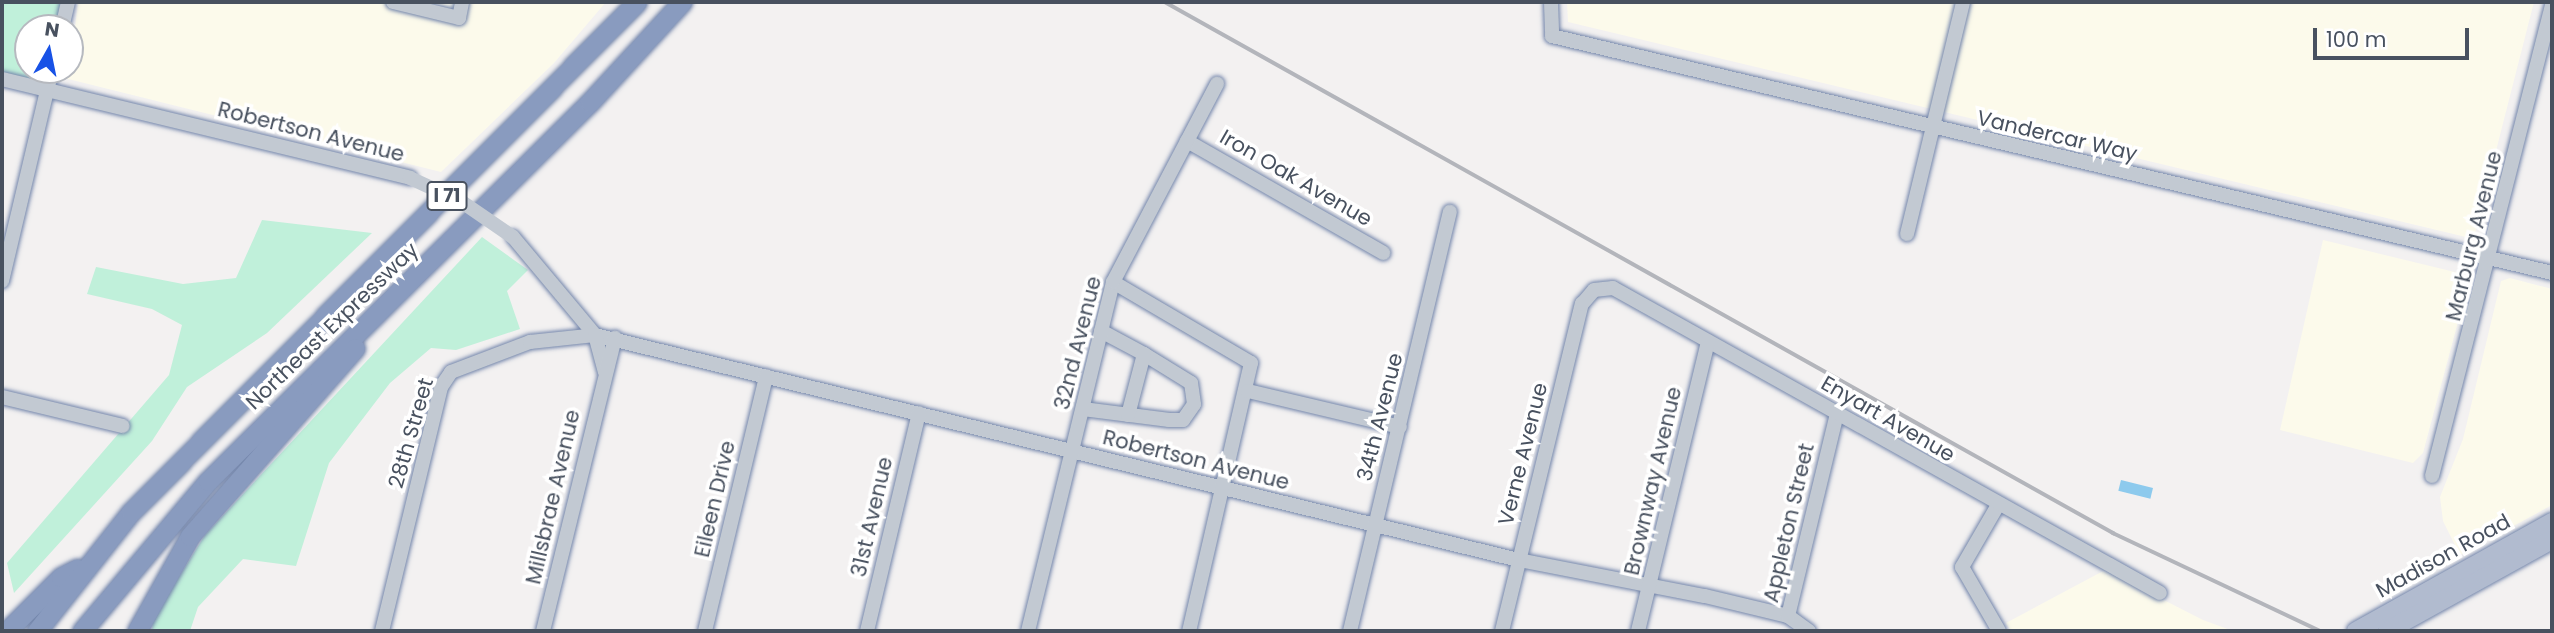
<!DOCTYPE html>
<html>
<head>
<meta charset="utf-8">
<style>
	body { margin:0 }
	#map { position:relative; width:2554px; height:633px; overflow:hidden; background:#f3f1f1; font-family:Poppins,sans-serif }
	div>[style] { position:absolute }
	.commercial>* { inset:0; background:#fcfaeb }
	.green>* { inset:0; background:#c0f0da }
	.water>* { inset:0; background:#8dcaed; transform-origin:0 0 }
	.roads { filter:drop-shadow(0 0 2px #7486ab) drop-shadow(0 0 2px #7486ab) }
	.minor>* { height:14px; margin:-7px; padding:0 7px; transform-origin:7px; border-radius:7px; background:#c2c9d2 }
	.major>* { height:18px; margin:-9px; padding:0 9px; transform-origin:9px; border-radius:9px; background:#b1bbcf }
	.highway>* { height:19px; margin:-9.5px; padding:0 9.5px; transform-origin:9.5px; border-radius:9.5px; background:#899bbf }
	.rail>* { height:3.5px; margin:-1.75px; padding:0 1.75px; transform-origin:1.75px; border-radius:1.75px; background:#b3b5bb }
	.minor-bridge>* { height:14px; margin:-7px; padding:0 7px; transform-origin:7px; border-radius:7px; background:#c2c9d2 }
	span { translate:-50% -50%; white-space:nowrap; text-align:center; line-height:1.15; -webkit-text-stroke:7px #fff; paint-order:stroke }
	.shield-label span { padding:2px 5px; background:#fff; border:2px solid; border-radius:5px; -webkit-text-stroke-width:0 }
	.shield-label { font-size:19px; color:#48515f; font-weight:700 }
	.street-label { font-size:21px; color:#48515f }
	.frame { position:absolute; inset:0; border:4px solid #48515f; pointer-events:none }
	.north { position:absolute; left:14px; top:14px; width:70px; height:70px; box-sizing:border-box; background:#fff; border:2px solid #b6b9bf; border-radius:50%; rotate:9deg; font-size:19px; font-weight:700; line-height:28px; text-align:center; color:#48515f }
	.north::after { content:''; display:block; margin:auto; width:24px; height:32px; background:#1852e6; clip-path:polygon(50% 0,100% 100%,50% 72%,0 100%) }
	.scale { position:absolute; left:2313px; top:28px; width:156px; height:32px; box-sizing:border-box; border:4px solid #48515f; border-top:0; padding-left:9px; font-size:21px; line-height:24px; white-space:nowrap; color:#48515f; -webkit-text-stroke:5px #fff; paint-order:stroke }
</style>
</head>
<body>
<div id="map">
	<div class="commercial">
		<div style="clip-path:polygon(78px 2px,606px 2px,554px 63px,441px 172px,60px 77px,70px 70px)"></div>
		<div style="clip-path:polygon(1567px 2px,2534px 2px,2475px 233px,2466px 237px,1568px 22px)"></div>
		<div style="clip-path:polygon(2323px 240px,2463px 274px,2467px 288px,2423px 453px,2413px 463px,2280px 430px)"></div>
		<div style="clip-path:polygon(2510px 278px,2552px 289px,2552px 505px,2460px 555px,2443px 521px,2440px 497px,2463px 439px,2501px 281px)"></div>
		<div style="clip-path:polygon(2105px 570px,2203px 620px,2233px 631px,2011px 631px,2006px 623px)"></div>
	</div>
	<div class="green">
		<div style="clip-path:polygon(2px 2px,68px 2px,62px 28px,28px 28px,28px 70px,52px 70px,47px 90px,2px 79px)"></div>
		<div style="clip-path:polygon(262px 220px,372px 233px,267px 333px,187px 387px,152px 441px,14px 593px,7px 563px,169px 375px,182px 325px,152px 309px,87px 294px,96px 267px,183px 284px,236px 278px)"></div>
		<div style="clip-path:polygon(482px 237px,528px 270px,507px 291px,520px 329px,456px 350px,431px 348px,390px 383px,329px 463px,296px 566px,243px 559px,198px 607px,190px 631px,152px 631px,153px 619px,205px 535px)"></div>
	</div>
	<div class="water">
		<div style="left:2121px;top:480px;width:33px;height:11px;rotate:14deg"></div>
	</div>
	<div class="roads">
		<div class="minor">
			<div style="left:393px;top:2px;width:68px;rotate:13.6deg"></div>
			<div style="left:459px;top:18px;width:16px;rotate:-79deg"></div>
			<div style="left:1551px;top:2px;width:34px;rotate:88deg"></div>
			<div style="left:1552px;top:36px;width:1028px;rotate:13.33deg"></div>
			<div style="left:62px;top:28px;width:27px;rotate:-77deg"></div>
			<div style="left:2px;top:79px;width:420px;rotate:13.6deg"></div>
			<div style="left:1187px;top:141px;width:226px;rotate:29.7deg"></div>
			<div style="left:1907px;top:234px;width:239px;rotate:-76.4deg"></div>
			<div style="left:513px;top:237px;width:128px;rotate:50.1deg"></div>
			<div style="left:595px;top:335px;width:951px;rotate:13.69deg"></div>
			<div style="left:1519px;top:560px;width:189px;rotate:11deg"></div>
			<div style="left:1705px;top:596px;width:85px;rotate:13.5deg"></div>
			<div style="left:1788px;top:616px;width:26px;rotate:36deg"></div>
			<div style="left:2px;top:281px;width:217px;rotate:-76.7deg"></div>
			<div style="left:1113px;top:282px;width:160px;rotate:30.4deg"></div>
			<div style="left:1251px;top:363px;width:275px;rotate:103deg"></div>
			<div style="left:1101px;top:331px;width:49px;rotate:28.1deg"></div>
			<div style="left:1248px;top:391px;width:156px;rotate:13.3deg"></div>
			<div style="left:2px;top:397px;width:124px;rotate:13.5deg"></div>
			<div style="left:1083px;top:409px;width:87px;rotate:7.3deg"></div>
			<div style="left:1169px;top:420px;width:14px"></div>
			<div style="left:1183px;top:420px;width:19px;rotate:-55deg"></div>
			<div style="left:1194px;top:404px;width:21px;rotate:-98deg"></div>
			<div style="left:1191px;top:383px;width:55px;rotate:-148.3deg"></div>
			<div style="left:1144px;top:354px;width:63px;rotate:104.7deg"></div>
			<div style="left:2432px;top:476px;width:487px;rotate:-75.7deg"></div>
			<div style="left:1998px;top:505px;width:72px;rotate:120.1deg"></div>
			<div style="left:1962px;top:567px;width:74px;rotate:60deg"></div>
			<div style="left:1788px;top:616px;width:208px;rotate:-76.4deg"></div>
			<div style="left:382px;top:631px;width:251px;rotate:-76.4deg"></div>
			<div style="left:441px;top:387px;width:18px;rotate:-56deg"></div>
			<div style="left:451px;top:372px;width:85px;rotate:-20.8deg"></div>
			<div style="left:530px;top:342px;width:65px;rotate:-6.1deg"></div>
			<div style="left:595px;top:335px;width:38px;rotate:75deg"></div>
			<div style="left:543px;top:631px;width:302px;rotate:-76.2deg"></div>
			<div style="left:705px;top:631px;width:262px;rotate:-76.5deg"></div>
			<div style="left:867px;top:631px;width:224px;rotate:-76.6deg"></div>
			<div style="left:1028px;top:631px;width:359px;rotate:-76.3deg"></div>
			<div style="left:1113px;top:282px;width:224px;rotate:-62.3deg"></div>
			<div style="left:1350px;top:631px;width:431px;rotate:-76.6deg"></div>
			<div style="left:1502px;top:631px;width:337px;rotate:-76.3deg"></div>
			<div style="left:1582px;top:304px;width:18px;rotate:-49deg"></div>
			<div style="left:1594px;top:290px;width:19px;rotate:-6deg"></div>
			<div style="left:1613px;top:288px;width:626px;rotate:29.14deg"></div>
			<div style="left:1638px;top:631px;width:298px;rotate:-76.4deg"></div>
		</div>
		<div class="major">
			<div style="left:2356px;top:631px;width:224px;rotate:-29.1deg"></div>
			<div style="left:2387px;top:631px;width:188px;rotate:-28.9deg"></div>
		</div>
		<div class="highway">
			<div style="left:7px;top:631px;width:76px;rotate:-45deg"></div>
			<div style="left:61px;top:577px;width:18px;rotate:-27deg"></div>
			<div style="left:37px;top:631px;width:152px;rotate:-51.7deg"></div>
			<div style="left:131px;top:512px;width:718px;rotate:-45.23deg"></div>
			<div style="left:82px;top:631px;width:196px;rotate:-50deg"></div>
			<div style="left:208px;top:481px;width:538px;rotate:-44.77deg"></div>
			<div style="left:590px;top:102px;width:136px;rotate:-47.4deg"></div>
			<div style="left:137px;top:631px;width:109px;rotate:-60.8deg"></div>
			<div style="left:190px;top:536px;width:250px;rotate:-48.7deg"></div>
		</div>
	</div>
	<div class="rail">
		<div style="left:1165px;top:2px;width:1087px;rotate:29.25deg"></div>
		<div style="left:2113px;top:533px;width:229px;rotate:25.3deg"></div>
	</div>
	<div class="minor-bridge">
		<div style="left:410px;top:178px;width:57px;rotate:24.8deg"></div>
		<div style="left:462px;top:202px;width:62px;rotate:34.5deg"></div>
	</div>
	<div class="shield-label">
		<span style="left:447px;top:196px">I 71</span>
	</div>
	<div class="street-label">
		<span style="left:311px;top:132px;rotate:14deg">Robertson Avenue</span>
		<span style="left:2057px;top:136px;rotate:13deg">Vandercar Way</span>
		<span style="left:1296px;top:178px;rotate:30deg">Iron Oak Avenue</span>
		<span style="left:2474px;top:236px;rotate:-76deg">Marburg Avenue</span>
		<span style="left:332px;top:326px;rotate:-44deg">Northeast Expressway</span>
		<span style="left:1078px;top:343px;rotate:-76deg">32nd Avenue</span>
		<span style="left:1380px;top:417px;rotate:-76deg">34th Avenue</span>
		<span style="left:1888px;top:419px;rotate:30deg">Enyart Avenue</span>
		<span style="left:411px;top:433px;rotate:-74deg">28th Street</span>
		<span style="left:1523px;top:454px;rotate:-76deg">Verne Avenue</span>
		<span style="left:1196px;top:460px;rotate:14deg">Robertson Avenue</span>
		<span style="left:1653px;top:481px;rotate:-77deg">Brownway Avenue</span>
		<span style="left:553px;top:497px;rotate:-77deg">Millsbrae Avenue</span>
		<span style="left:715px;top:499px;rotate:-77deg">Eileen Drive</span>
		<span style="left:872px;top:517px;rotate:-77deg">31st Avenue</span>
		<span style="left:1789px;top:523px;rotate:-77deg">Appleton Street</span>
		<span style="left:2443px;top:556px;rotate:-29deg">Madison Road</span>
	</div>
	<div class="frame"></div>
	<div class="north">N</div>
	<div class="scale">100 m</div>
</div>
</body>
</html>
